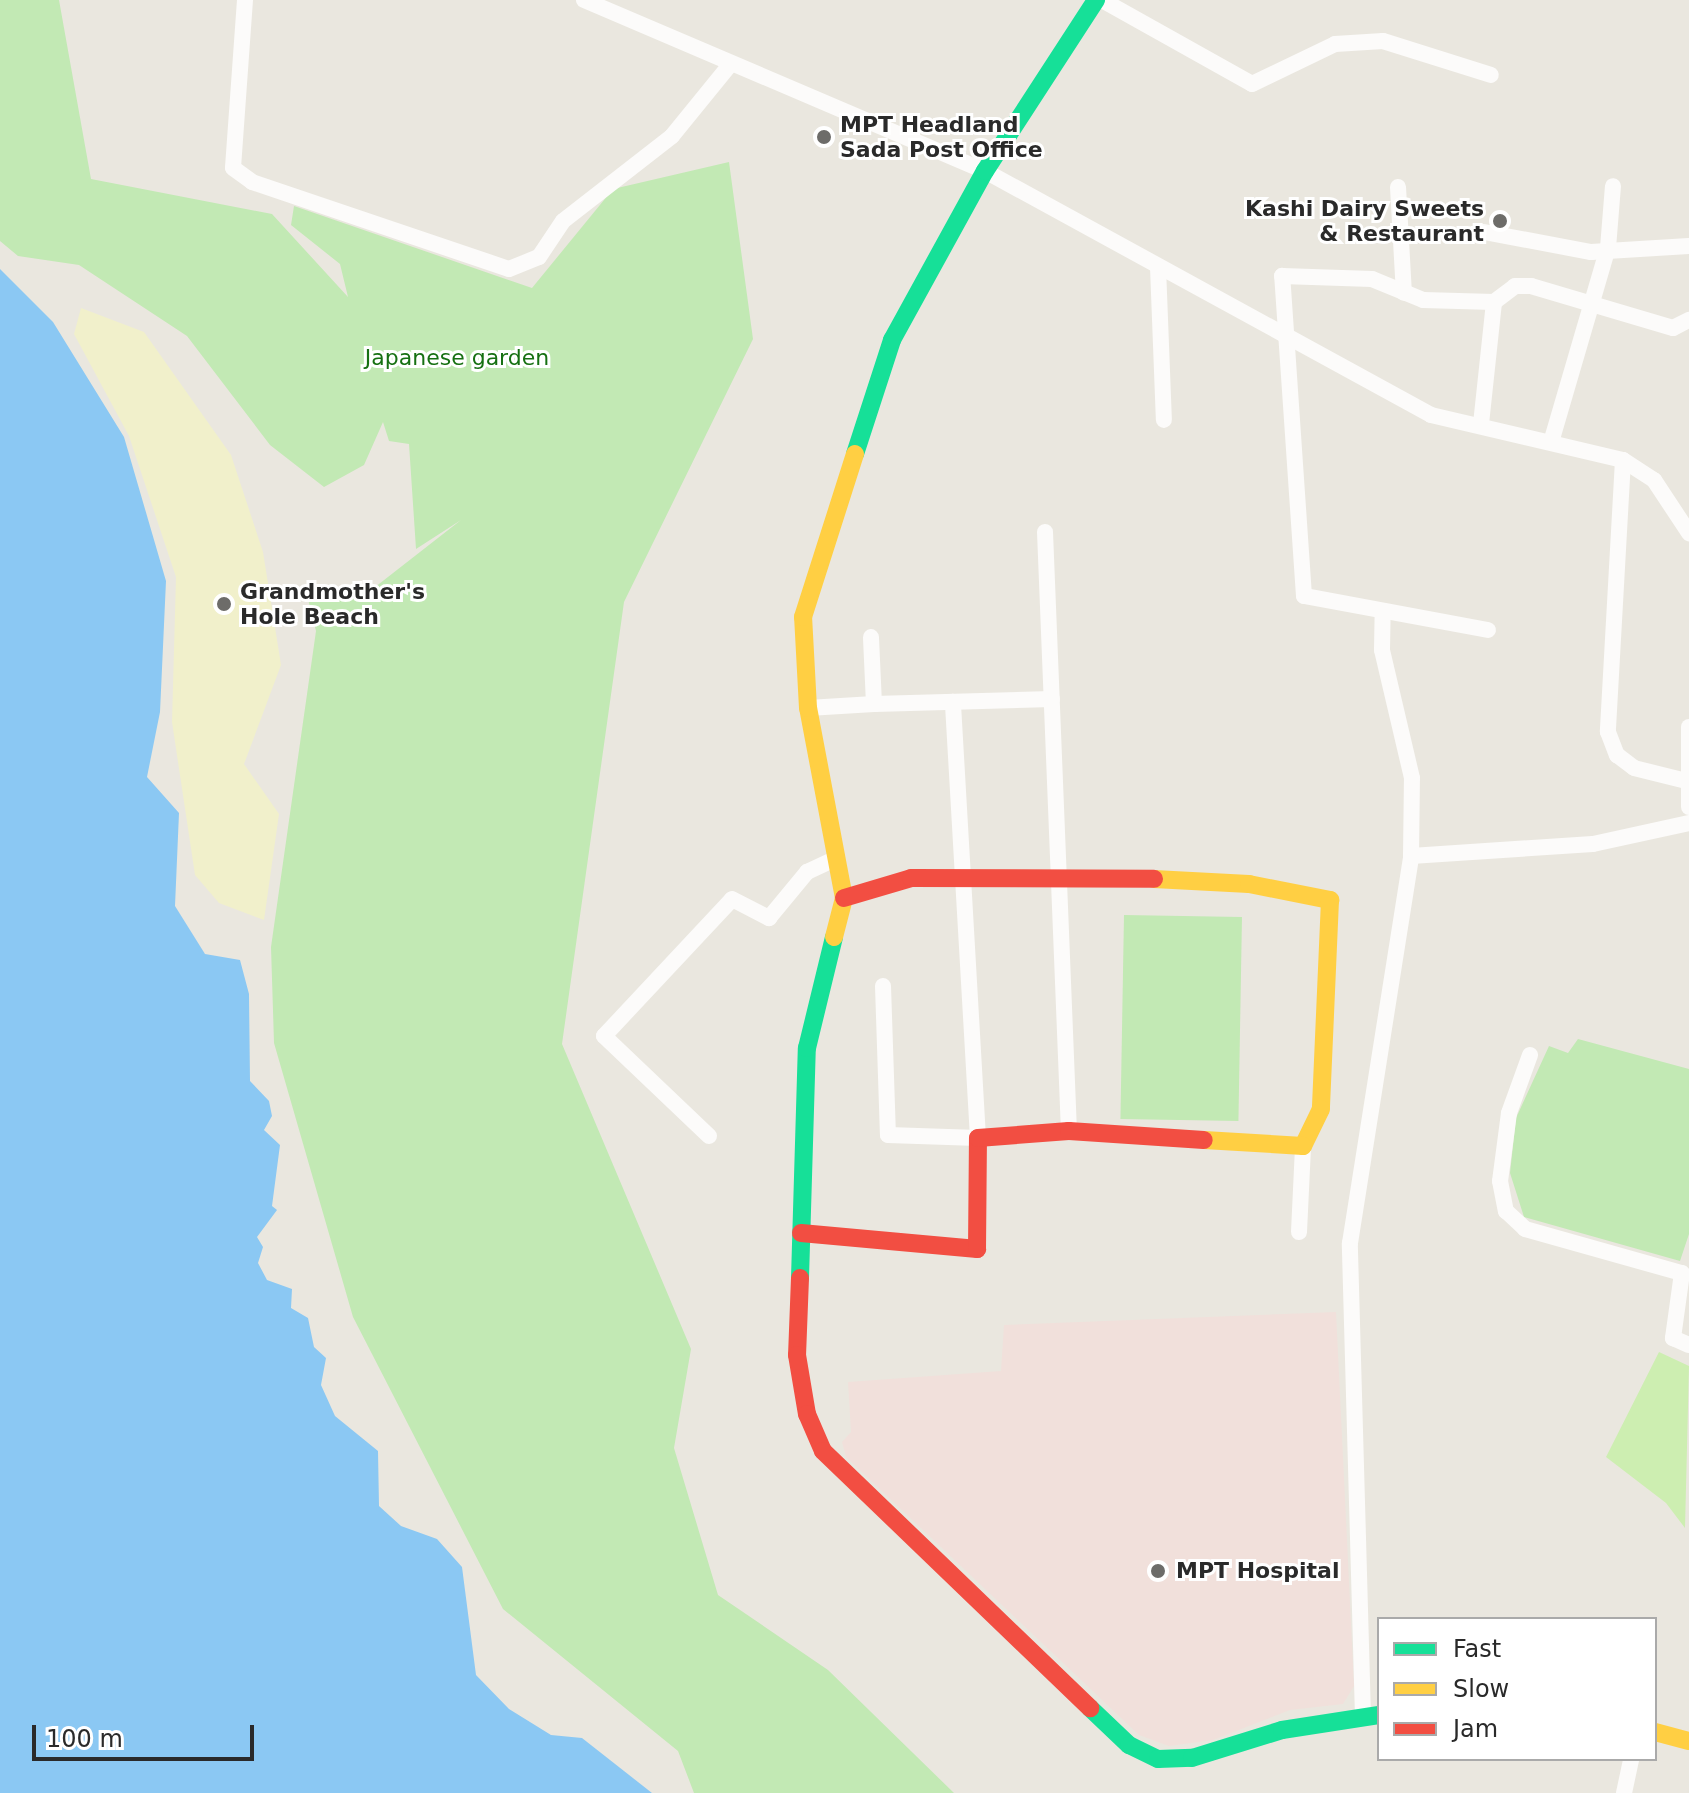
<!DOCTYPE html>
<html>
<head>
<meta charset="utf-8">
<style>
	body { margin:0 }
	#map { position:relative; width:1689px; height:1793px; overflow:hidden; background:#eae7df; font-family:"DejaVu Sans",sans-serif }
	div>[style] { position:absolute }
	.medical>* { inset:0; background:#f1e0db }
	.green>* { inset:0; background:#c2e9b4; transform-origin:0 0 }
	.sand>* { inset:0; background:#f1f0cb }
	.pitch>* { inset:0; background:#cdeeb1 }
	.water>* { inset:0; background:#8bc8f3 }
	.street>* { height:16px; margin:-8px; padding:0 8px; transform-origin:8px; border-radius:8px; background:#fcfbfa }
	.fast>* { height:18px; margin:-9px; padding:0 9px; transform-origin:9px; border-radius:9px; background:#16e098 }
	.slow>* { height:18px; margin:-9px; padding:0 9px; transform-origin:9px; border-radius:9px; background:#ffcf43 }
	.jam>* { height:18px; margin:-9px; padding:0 9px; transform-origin:9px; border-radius:9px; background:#f24e42 }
	.dots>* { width:22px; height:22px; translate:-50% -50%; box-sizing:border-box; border:4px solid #fff; border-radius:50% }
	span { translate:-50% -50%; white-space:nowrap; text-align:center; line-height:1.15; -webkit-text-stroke:6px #fff; paint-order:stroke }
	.poi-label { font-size:22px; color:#2a2a2a; font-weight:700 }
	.left { translate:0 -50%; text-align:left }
	.right { translate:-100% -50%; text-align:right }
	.park-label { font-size:22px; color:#167012 }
	.legend { position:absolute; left:1377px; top:1617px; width:280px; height:144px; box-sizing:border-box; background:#fff; border:2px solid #aaa; margin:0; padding:10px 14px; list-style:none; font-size:24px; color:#2a2a2a }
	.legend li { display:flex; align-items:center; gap:16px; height:40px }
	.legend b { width:40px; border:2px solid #aaa }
	.scale { position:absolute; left:32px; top:1725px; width:222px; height:36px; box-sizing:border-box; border:4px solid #2a2a2a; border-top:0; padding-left:10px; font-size:24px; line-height:28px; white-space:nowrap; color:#2a2a2a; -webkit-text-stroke:6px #fff; paint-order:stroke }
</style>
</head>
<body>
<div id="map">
	<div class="medical">
		<div style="clip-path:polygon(1336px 1312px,1354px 1686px,1343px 1704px,1290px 1710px,1213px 1740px,1169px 1746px,1139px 1735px,846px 1457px,842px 1442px,851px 1432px,848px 1382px,1001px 1371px,1004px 1325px)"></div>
	</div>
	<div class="green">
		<div style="clip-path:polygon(0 0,59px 0,91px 179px,272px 214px,348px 297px,340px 264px,291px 225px,294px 206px,532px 288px,613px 189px,729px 162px,753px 339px,624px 602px,562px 1044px,691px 1349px,674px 1448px,718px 1595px,828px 1670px,954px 1793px,694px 1793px,678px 1751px,503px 1609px,353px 1317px,274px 1043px,271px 947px,316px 631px,308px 599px,370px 591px,461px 520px,416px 549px,409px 444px,389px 441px,383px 422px,364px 465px,324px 487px,270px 445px,187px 336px,79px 265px,18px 256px,0 241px)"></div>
		<div style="left:1124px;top:915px;width:118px;height:204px;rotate:1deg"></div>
		<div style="clip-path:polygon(1578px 1039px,1689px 1069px,1689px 1234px,1680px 1261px,1524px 1217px,1510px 1173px,1516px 1118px,1549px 1046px,1568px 1053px)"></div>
	</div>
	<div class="sand">
		<div style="clip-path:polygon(81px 308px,144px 332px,231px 455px,263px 552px,281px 665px,244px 764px,279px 814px,264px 920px,219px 903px,195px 875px,172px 722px,176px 577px,129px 436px,74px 334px)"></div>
	</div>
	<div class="pitch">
		<div style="clip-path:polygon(1659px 1352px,1689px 1366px,1685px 1528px,1666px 1503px,1606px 1457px)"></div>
	</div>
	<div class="water">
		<div style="clip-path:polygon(0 269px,53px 322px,124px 437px,166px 581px,160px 712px,147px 777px,179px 813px,175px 906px,205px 954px,240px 960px,249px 994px,250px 1081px,269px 1101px,272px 1116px,264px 1130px,280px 1145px,272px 1206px,277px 1210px,257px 1237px,263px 1247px,258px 1263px,267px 1280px,292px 1289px,291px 1308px,308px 1318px,314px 1347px,326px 1358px,321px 1385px,335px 1416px,378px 1451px,379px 1506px,401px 1526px,437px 1539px,462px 1567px,476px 1675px,509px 1709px,551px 1735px,582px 1738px,652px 1793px,0 1793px)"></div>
	</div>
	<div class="street">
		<div style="left:245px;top:0;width:168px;rotate:94.1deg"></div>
		<div style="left:233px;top:168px;width:24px;rotate:36deg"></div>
		<div style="left:252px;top:182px;width:271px;rotate:18.7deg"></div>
		<div style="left:509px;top:269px;width:32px;rotate:-22deg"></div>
		<div style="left:539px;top:257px;width:43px;rotate:-56.3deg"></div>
		<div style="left:563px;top:221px;width:138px;rotate:-37.9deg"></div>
		<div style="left:672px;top:136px;width:89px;rotate:-50.9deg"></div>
		<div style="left:584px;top:0;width:436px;rotate:23.1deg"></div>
		<div style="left:985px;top:171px;width:508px;rotate:28.68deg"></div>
		<div style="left:1431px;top:415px;width:197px;rotate:13.2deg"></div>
		<div style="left:1623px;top:460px;width:37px;rotate:33deg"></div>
		<div style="left:1654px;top:480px;width:64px;rotate:56.6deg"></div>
		<div style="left:1102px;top:0;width:172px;rotate:29.2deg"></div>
		<div style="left:1252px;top:84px;width:92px;rotate:-25.7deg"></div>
		<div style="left:1335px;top:44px;width:48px;rotate:-3.6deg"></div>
		<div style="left:1383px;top:41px;width:113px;rotate:17.5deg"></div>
		<div style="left:1398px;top:187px;width:106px;rotate:86.8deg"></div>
		<div style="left:1484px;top:232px;width:109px;rotate:10.6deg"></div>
		<div style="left:1591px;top:252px;width:98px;rotate:-3.5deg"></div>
		<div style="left:1158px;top:267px;width:153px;rotate:87.8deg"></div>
		<div style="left:1481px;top:424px;width:123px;rotate:-83.9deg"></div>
		<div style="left:1552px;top:439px;width:199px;rotate:-73.7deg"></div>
		<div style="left:1608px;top:248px;width:62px;rotate:-85.4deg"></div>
		<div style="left:1623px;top:460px;width:272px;rotate:93.2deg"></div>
		<div style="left:1608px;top:732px;width:25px;rotate:69deg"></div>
		<div style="left:1617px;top:755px;width:21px;rotate:37deg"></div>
		<div style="left:1634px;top:768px;width:54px;rotate:14deg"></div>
		<div style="left:1045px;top:532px;width:599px;rotate:87.71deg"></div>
		<div style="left:1488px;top:630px;width:187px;rotate:-169.5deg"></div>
		<div style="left:1304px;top:596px;width:321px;rotate:-93.9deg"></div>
		<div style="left:1282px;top:276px;width:90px;rotate:1.9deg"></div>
		<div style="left:1372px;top:279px;width:55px;rotate:22.4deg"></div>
		<div style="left:1423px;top:300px;width:71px;rotate:1.6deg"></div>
		<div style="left:1494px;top:302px;width:26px;rotate:-37deg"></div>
		<div style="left:1515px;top:286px;width:16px"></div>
		<div style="left:1531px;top:286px;width:148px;rotate:16.5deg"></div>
		<div style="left:1673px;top:328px;width:18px;rotate:-27deg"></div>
		<div style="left:874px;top:704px;width:178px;rotate:-1.6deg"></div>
		<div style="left:808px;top:708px;width:66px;rotate:-3.5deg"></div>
		<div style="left:874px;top:704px;width:67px;rotate:-92.6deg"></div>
		<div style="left:1689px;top:727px;width:80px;rotate:90deg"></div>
		<div style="left:1411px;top:856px;width:182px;rotate:-3.8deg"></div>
		<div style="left:1593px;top:844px;width:98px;rotate:-12.3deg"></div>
		<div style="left:883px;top:986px;width:149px;rotate:88.1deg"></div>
		<div style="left:888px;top:1135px;width:90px;rotate:1.9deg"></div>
		<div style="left:978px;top:1138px;width:437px;rotate:-93.3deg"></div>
		<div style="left:1530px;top:1055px;width:62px;rotate:109.9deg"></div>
		<div style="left:1509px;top:1113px;width:69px;rotate:97.5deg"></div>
		<div style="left:1500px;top:1181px;width:31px;rotate:79deg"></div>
		<div style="left:1506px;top:1211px;width:26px;rotate:43deg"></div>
		<div style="left:1525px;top:1229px;width:163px;rotate:15.7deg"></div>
		<div style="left:1682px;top:1273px;width:66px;rotate:97.9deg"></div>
		<div style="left:1673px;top:1338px;width:17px;rotate:24deg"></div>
		<div style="left:709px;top:1136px;width:145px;rotate:-136.4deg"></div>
		<div style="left:604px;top:1036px;width:187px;rotate:-46.9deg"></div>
		<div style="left:732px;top:899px;width:42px;rotate:27.2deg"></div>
		<div style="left:769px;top:918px;width:60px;rotate:-50.4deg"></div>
		<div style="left:807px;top:872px;width:33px;rotate:-25deg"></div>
		<div style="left:1299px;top:1232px;width:86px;rotate:-87.3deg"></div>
		<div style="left:1363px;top:1717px;width:474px;rotate:-91.6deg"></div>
		<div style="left:1350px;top:1243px;width:392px;rotate:-81deg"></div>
		<div style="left:1411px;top:856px;width:78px;rotate:-89.3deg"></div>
		<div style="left:1412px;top:778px;width:131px;rotate:-103.2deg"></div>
		<div style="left:1382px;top:650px;width:39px;rotate:-89deg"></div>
		<div style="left:1624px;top:1793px;width:35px;rotate:-78deg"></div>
	</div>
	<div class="fast">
		<div style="left:855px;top:454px;width:120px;rotate:-72deg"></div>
		<div style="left:892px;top:340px;width:193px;rotate:-61.2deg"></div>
		<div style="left:985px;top:171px;width:204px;rotate:-57deg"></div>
		<div style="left:800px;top:1278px;width:230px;rotate:-88.3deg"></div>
		<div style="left:807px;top:1048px;width:114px;rotate:-76.3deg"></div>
		<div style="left:1090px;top:1708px;width:54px;rotate:43.5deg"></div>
		<div style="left:1129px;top:1745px;width:32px;rotate:26deg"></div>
		<div style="left:1158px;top:1759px;width:34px;rotate:-2deg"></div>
		<div style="left:1192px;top:1758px;width:94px;rotate:-17.3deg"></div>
		<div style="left:1282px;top:1730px;width:98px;rotate:-8.8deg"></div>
	</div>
	<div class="slow">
		<div style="left:1154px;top:879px;width:95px;rotate:3deg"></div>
		<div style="left:1249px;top:884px;width:83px;rotate:11.2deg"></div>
		<div style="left:1330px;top:900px;width:209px;rotate:92.5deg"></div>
		<div style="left:1321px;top:1109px;width:41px;rotate:115.9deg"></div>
		<div style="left:1303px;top:1146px;width:99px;rotate:-176.5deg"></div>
		<div style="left:834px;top:937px;width:40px;rotate:-75.6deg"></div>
		<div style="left:844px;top:898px;width:193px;rotate:-100.7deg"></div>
		<div style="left:808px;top:708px;width:91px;rotate:-93.1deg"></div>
		<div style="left:803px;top:617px;width:171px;rotate:-72.3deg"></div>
		<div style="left:1655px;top:1732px;width:35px;rotate:15deg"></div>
	</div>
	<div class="jam">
		<div style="left:844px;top:898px;width:70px;rotate:-16.6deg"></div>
		<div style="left:911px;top:878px;width:243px;rotate:0.2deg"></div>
		<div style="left:801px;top:1233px;width:177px;rotate:5.2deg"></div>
		<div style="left:977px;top:1249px;width:111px;rotate:-89.5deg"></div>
		<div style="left:978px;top:1138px;width:91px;rotate:-4.4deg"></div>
		<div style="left:1069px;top:1131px;width:135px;rotate:3.8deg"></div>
		<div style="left:800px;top:1278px;width:77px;rotate:92.2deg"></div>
		<div style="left:797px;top:1355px;width:60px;rotate:80.4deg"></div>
		<div style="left:807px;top:1414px;width:40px;rotate:66.6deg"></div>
		<div style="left:823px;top:1451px;width:371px;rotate:43.9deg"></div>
	</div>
	<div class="dots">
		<div style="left:824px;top:137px;background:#6d6c69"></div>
		<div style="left:1500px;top:221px;background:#6d6c69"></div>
		<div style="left:224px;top:604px;background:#6d6c69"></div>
		<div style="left:1158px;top:1571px;background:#6d6c69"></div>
	</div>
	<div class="poi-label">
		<span class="left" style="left:840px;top:137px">MPT Headland<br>Sada Post Office</span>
		<span class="right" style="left:1484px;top:221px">Kashi Dairy Sweets<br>&amp; Restaurant</span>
		<span class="left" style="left:240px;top:604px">Grandmother's<br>Hole Beach</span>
		<span class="left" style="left:1176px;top:1571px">MPT Hospital</span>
	</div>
	<div class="park-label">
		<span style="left:457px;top:358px">Japanese garden</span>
	</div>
	<ul class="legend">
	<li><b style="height:10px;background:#16e098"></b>Fast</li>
	<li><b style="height:10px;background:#ffcf43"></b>Slow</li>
	<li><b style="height:10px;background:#f24e42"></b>Jam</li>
	</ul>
	<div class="scale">100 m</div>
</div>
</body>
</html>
